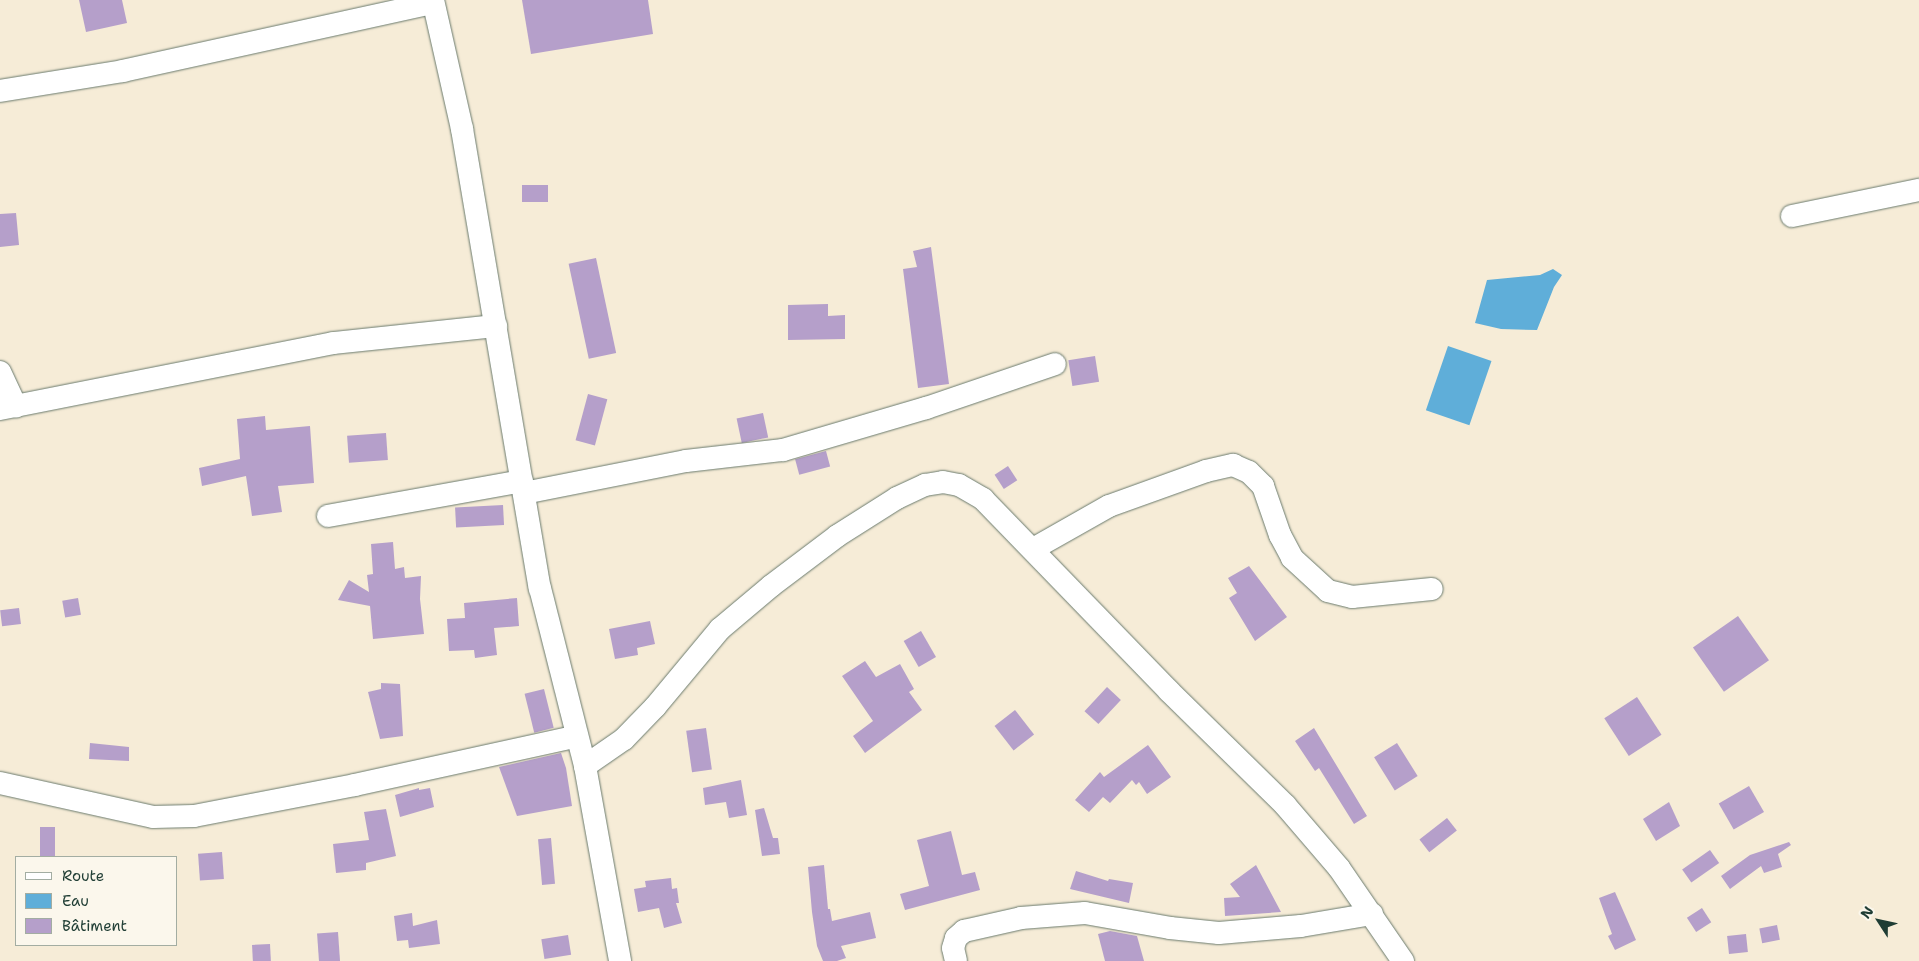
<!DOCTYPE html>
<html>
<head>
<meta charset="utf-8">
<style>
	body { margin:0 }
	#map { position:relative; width:1919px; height:961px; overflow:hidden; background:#f6ecd7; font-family:"Shantell Sans",sans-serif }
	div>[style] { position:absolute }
	.water>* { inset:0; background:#5faed9; transform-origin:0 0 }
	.building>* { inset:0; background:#b59fca; transform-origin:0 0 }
	.roads { filter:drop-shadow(0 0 1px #6a7a6d) drop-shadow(0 0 1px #6a7a6d) }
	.minor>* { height:22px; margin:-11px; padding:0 11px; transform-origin:11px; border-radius:11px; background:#fff }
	span { translate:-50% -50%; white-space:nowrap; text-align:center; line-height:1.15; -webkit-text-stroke:4.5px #fbf7ec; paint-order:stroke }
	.legend { position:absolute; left:15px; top:856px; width:162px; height:90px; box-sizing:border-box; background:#fbf7ec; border:1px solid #a3ada2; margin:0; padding:6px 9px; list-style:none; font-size:15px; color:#1f3d34 }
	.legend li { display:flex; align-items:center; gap:10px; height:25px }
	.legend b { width:25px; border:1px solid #a3ada2 }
	.north { position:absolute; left:1854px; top:896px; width:50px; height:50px; -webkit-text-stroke:4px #fbf7ec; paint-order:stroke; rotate:305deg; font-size:14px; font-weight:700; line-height:20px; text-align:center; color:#1f3d34 }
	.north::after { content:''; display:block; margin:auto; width:18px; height:22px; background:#1f3d34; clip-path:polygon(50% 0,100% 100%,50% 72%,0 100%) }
</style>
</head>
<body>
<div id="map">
	<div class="water">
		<div style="clip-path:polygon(1553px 269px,1562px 275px,1554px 287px,1537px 330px,1501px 329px,1475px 323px,1487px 280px,1540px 275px)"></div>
		<div style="left:1448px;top:346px;width:46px;height:68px;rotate:19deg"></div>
	</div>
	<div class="building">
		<div style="clip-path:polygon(79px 0,122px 0,127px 23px,86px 32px)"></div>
		<div style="clip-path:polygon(522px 0,648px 0,653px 34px,531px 54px)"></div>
		<div style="left:522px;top:185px;width:26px;height:17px"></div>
		<div style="clip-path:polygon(16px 213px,19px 245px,0 247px,0 214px)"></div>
		<div style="clip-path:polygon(931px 247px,949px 384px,918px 388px,903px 269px,917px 267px,913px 251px)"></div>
		<div style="left:596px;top:258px;width:97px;height:28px;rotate:78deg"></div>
		<div style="clip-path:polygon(828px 304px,828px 316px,845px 315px,845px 339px,788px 340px,788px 305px)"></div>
		<div style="left:1095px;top:356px;width:26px;height:27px;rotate:81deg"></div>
		<div style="left:588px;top:394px;width:20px;height:48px;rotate:15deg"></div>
		<div style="left:763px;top:413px;width:25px;height:27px;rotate:78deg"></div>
		<div style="clip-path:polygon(265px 416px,266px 430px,310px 426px,314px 483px,278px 486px,282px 512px,252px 516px,246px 476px,202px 486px,199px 468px,240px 459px,237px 419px)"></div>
		<div style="left:386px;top:433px;width:27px;height:39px;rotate:86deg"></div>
		<div style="left:826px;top:451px;width:16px;height:32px;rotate:75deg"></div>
		<div style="left:1008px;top:466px;width:17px;height:16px;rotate:57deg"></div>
		<div style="left:503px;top:505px;width:20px;height:48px;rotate:87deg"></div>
		<div style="clip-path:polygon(393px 542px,395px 569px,404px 567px,405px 578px,421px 576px,420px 599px,424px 634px,373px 639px,370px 606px,338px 600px,349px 580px,369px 592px,367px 575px,373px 574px,371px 544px)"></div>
		<div style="clip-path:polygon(1249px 566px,1287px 617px,1255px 641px,1229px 598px,1237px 593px,1228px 578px)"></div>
		<div style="left:78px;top:598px;width:17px;height:16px;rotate:80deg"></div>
		<div style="clip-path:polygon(517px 598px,519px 626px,494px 628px,497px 655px,475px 658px,474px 650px,449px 651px,447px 619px,465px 618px,464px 603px)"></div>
		<div style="left:19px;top:608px;width:16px;height:19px;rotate:83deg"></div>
		<div style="left:1738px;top:616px;width:54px;height:55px;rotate:55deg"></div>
		<div style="clip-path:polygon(650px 621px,655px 644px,637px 648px,638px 655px,615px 659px,609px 629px)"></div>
		<div style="left:921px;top:631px;width:30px;height:20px;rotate:60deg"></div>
		<div style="clip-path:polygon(865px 661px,876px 677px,900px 664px,914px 689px,909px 692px,922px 710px,865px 753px,853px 736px,873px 721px,842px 676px)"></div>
		<div style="clip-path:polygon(381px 683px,400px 684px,403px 736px,380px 739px,368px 692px,381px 689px)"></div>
		<div style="left:1107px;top:687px;width:19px;height:33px;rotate:43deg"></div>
		<div style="left:544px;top:689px;width:40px;height:20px;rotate:76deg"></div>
		<div style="left:1637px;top:697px;width:45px;height:39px;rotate:57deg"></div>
		<div style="left:1015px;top:710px;width:31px;height:26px;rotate:52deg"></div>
		<div style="left:706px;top:728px;width:42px;height:20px;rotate:82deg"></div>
		<div style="clip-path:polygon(1314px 728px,1367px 816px,1354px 824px,1319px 768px,1315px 771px,1295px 741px)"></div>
		<div style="clip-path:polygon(90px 743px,129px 747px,129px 761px,89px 759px)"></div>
		<div style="left:1397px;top:743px;width:39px;height:27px;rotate:58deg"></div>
		<div style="clip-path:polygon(1148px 745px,1171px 777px,1147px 794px,1139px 782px,1136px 785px,1132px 780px,1110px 803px,1103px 797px,1089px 812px,1075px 800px,1100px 772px,1104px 777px)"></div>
		<div style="clip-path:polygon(561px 753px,566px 768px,572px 806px,517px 816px,499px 767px)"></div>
		<div style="clip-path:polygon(741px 780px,747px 815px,729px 818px,726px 802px,705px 805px,703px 788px)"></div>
		<div style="left:1749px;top:786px;width:30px;height:35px;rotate:60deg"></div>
		<div style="clip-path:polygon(419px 788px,419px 790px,430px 788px,434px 807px,400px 817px,395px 795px)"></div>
		<div style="clip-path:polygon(1669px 802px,1680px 826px,1656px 841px,1643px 819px)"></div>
		<div style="clip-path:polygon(764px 808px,773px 838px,778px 838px,780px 854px,762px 856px,755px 810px)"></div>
		<div style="clip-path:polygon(386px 809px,396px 856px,366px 863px,366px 870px,336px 873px,333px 844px,369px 840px,364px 812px)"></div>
		<div style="left:1447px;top:818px;width:16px;height:35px;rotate:52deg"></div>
		<div style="left:40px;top:827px;width:15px;height:30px"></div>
		<div style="clip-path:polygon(951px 831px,962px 875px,975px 872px,980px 890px,905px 910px,900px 894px,929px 886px,917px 840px)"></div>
		<div style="left:551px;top:838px;width:46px;height:13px;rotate:85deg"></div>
		<div style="clip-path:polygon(1789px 842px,1791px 845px,1778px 854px,1782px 867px,1764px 873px,1761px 866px,1730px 889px,1721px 876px,1750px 855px)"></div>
		<div style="left:1710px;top:850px;width:16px;height:34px;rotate:55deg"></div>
		<div style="left:222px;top:852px;width:27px;height:24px;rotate:86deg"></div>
		<div style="clip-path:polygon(824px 865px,828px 909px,830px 909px,832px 921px,870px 912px,876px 938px,841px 946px,846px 958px,837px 961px,823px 961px,817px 946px,812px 912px,808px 867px)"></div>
		<div style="clip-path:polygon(1256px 865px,1281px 912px,1225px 916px,1224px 898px,1240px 897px,1230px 884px)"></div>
		<div style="clip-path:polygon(1076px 871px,1108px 881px,1109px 879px,1133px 883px,1129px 903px,1070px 889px)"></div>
		<div style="clip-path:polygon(671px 878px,672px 889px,677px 888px,679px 903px,676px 903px,682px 923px,664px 928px,659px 908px,638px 912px,634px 889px,646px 887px,645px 881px)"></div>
		<div style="clip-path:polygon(1615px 892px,1636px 940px,1615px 950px,1608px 936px,1612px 934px,1599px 898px)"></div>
		<div style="left:1702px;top:908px;width:17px;height:18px;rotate:57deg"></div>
		<div style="clip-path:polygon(412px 913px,413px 926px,437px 920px,440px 944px,409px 948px,408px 940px,397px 941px,394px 916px)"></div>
		<div style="left:1777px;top:925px;width:15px;height:18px;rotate:79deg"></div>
		<div style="clip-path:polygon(1110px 931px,1137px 936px,1144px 961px,1105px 961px,1098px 934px)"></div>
		<div style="left:338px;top:932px;width:29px;height:21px;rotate:86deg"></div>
		<div style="left:1746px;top:934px;width:18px;height:19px;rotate:84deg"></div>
		<div style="left:568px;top:935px;width:20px;height:27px;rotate:81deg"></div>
		<div style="left:270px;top:944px;width:17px;height:18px;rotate:87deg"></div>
	</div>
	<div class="roads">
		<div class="minor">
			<div style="left:433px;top:0;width:132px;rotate:77.3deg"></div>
			<div style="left:462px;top:129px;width:466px;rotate:80.4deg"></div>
			<div style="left:540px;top:588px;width:184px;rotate:75.8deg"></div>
			<div style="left:585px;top:766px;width:198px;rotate:79.8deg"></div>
			<div style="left:0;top:91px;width:125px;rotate:-9.2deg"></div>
			<div style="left:123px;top:71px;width:317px;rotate:-12.4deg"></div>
			<div style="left:1792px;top:216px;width:130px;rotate:-11.6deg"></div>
			<div style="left:0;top:372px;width:38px;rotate:65deg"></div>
			<div style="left:0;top:409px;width:340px;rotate:-11.2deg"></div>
			<div style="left:334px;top:343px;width:163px;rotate:-6deg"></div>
			<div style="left:524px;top:493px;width:165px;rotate:-11.2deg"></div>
			<div style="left:686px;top:461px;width:98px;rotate:-6.5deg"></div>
			<div style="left:783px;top:450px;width:149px;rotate:-16.4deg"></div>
			<div style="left:926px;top:408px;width:136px;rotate:-18.8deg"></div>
			<div style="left:328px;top:516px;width:197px;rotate:-10.2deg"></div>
			<div style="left:1033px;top:549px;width:87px;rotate:-29.5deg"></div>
			<div style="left:1109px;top:506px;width:103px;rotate:-19.8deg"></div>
			<div style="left:1206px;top:471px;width:28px;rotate:-13deg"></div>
			<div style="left:1233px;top:465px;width:17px;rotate:24deg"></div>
			<div style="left:1249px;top:472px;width:20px;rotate:45deg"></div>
			<div style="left:1263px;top:486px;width:52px;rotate:70.9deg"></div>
			<div style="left:1280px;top:535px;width:26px;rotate:62deg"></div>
			<div style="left:1292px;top:558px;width:49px;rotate:42.5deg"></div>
			<div style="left:1328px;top:591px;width:25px;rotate:14deg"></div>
			<div style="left:1352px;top:597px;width:80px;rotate:-5.7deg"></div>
			<div style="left:585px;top:766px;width:47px;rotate:-34.7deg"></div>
			<div style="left:624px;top:739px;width:45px;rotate:-45.9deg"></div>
			<div style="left:655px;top:707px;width:102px;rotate:-50.2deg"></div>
			<div style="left:720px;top:629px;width:67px;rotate:-40.1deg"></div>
			<div style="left:771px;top:586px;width:83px;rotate:-37.1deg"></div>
			<div style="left:837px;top:536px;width:71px;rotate:-32.3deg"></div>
			<div style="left:897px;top:498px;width:31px;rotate:-25deg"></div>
			<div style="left:925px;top:485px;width:18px;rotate:-9deg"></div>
			<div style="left:943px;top:482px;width:16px;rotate:11deg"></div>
			<div style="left:959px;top:485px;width:28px;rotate:30deg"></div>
			<div style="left:983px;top:499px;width:267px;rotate:45.9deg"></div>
			<div style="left:1169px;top:691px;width:163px;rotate:44.5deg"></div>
			<div style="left:1285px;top:805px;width:83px;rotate:49.4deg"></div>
			<div style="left:1339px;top:868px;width:113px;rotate:55.5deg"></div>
			<div style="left:0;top:783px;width:157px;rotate:12.5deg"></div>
			<div style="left:153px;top:817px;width:41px;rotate:-1.4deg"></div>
			<div style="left:194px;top:816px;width:164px;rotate:-10.9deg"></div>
			<div style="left:355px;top:785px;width:227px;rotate:-12.4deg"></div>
			<div style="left:956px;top:961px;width:13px;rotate:-103deg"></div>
			<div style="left:953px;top:948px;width:10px;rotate:-73deg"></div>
			<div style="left:956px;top:938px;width:11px;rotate:-41deg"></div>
			<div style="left:964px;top:931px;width:58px;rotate:-12.8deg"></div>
			<div style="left:1021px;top:918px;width:64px;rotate:-4.5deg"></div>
			<div style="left:1085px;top:913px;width:86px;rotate:10deg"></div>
			<div style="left:1170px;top:928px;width:49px;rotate:5.8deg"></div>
			<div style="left:1219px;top:933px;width:82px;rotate:-4.9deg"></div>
			<div style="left:1301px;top:926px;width:72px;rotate:-9.6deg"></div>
		</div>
	</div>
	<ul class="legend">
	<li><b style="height:6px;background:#fff"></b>Route</li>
	<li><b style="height:14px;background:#5faed9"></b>Eau</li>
	<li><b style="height:14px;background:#b59fca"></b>Bâtiment</li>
	</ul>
	<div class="north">N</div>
</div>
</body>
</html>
